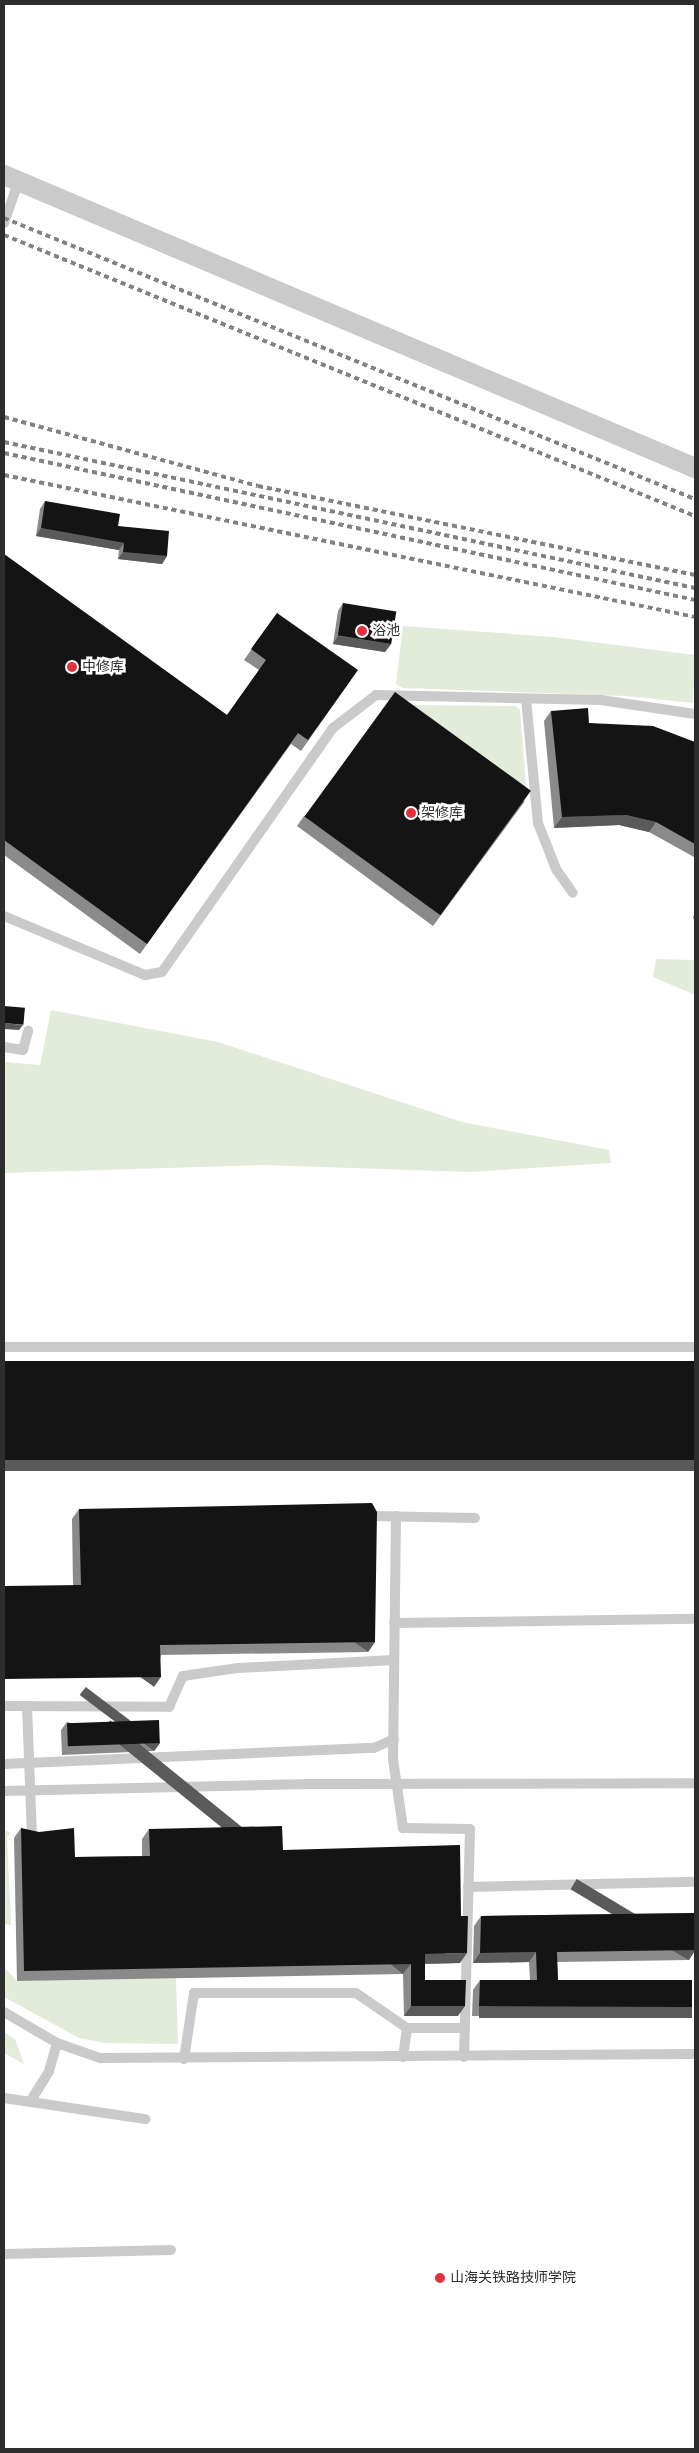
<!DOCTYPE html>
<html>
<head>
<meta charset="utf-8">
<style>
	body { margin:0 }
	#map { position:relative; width:699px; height:2453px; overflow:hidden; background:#fff; font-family:"Nunito Sans","Noto Sans SC",sans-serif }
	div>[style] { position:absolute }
	.green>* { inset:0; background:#e3ebda }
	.lane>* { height:10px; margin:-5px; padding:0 5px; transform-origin:5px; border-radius:5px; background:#cacaca }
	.street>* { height:20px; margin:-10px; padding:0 10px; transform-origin:10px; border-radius:10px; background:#cacaca }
	.rail>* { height:4px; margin-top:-2px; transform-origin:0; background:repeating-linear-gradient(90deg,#828282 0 5px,transparent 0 9px) }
	.wall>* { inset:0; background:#8a8a8a }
	.shaded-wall>* { inset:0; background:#5a5a5a; transform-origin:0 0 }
	.building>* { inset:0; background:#141414; transform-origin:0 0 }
	.dots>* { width:14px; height:14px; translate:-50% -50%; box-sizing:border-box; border:2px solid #fff; border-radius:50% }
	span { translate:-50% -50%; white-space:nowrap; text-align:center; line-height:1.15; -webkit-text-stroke:5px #fff; paint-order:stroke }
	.poi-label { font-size:14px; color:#2d2d2d }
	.left { translate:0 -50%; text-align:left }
	.frame { position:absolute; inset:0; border:5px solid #2d2d2d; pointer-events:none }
</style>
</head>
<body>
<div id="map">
	<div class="green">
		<div style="clip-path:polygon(403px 626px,553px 637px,695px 655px,693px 703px,626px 696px,403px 688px,396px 684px)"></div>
		<div style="clip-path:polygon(408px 705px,515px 706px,520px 710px,527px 797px)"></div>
		<div style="clip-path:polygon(656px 959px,695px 960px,695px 995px,653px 977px)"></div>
		<div style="clip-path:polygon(51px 1010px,218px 1042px,462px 1122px,609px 1150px,611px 1163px,471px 1172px,263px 1165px,4px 1173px,4px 1062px,40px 1065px)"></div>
		<div style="clip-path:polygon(4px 1830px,11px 1833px,7px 1837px,11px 1925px,4px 1924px)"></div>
		<div style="clip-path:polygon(4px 1967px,17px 1981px,176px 1976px,178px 2044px,105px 2043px,79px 2038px,4px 1997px)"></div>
		<div style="clip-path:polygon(4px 2032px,15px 2039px,24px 2064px,4px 2053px)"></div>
	</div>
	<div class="lane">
		<div style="left:4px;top:223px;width:46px;rotate:-70.8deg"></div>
		<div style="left:526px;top:699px;width:125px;rotate:84.5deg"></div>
		<div style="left:538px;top:823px;width:49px;rotate:68.6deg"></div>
		<div style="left:556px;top:869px;width:29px;rotate:55deg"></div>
		<div style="left:4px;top:916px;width:153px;rotate:22.7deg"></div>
		<div style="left:145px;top:975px;width:17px;rotate:-10deg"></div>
		<div style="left:162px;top:972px;width:298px;rotate:-55deg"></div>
		<div style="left:333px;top:728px;width:54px;rotate:-37.5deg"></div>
		<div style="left:376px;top:695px;width:225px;rotate:1.3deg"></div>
		<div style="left:601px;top:700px;width:95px;rotate:8.5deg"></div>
		<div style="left:4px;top:1047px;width:19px;rotate:9deg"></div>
		<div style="left:23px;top:1050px;width:20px;rotate:-75deg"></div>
		<div style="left:4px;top:1347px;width:691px"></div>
		<div style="left:371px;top:1516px;width:104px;rotate:1.1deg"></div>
		<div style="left:396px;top:1516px;width:243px;rotate:90.7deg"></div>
		<div style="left:393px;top:1759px;width:70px;rotate:81.8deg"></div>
		<div style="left:403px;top:1828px;width:67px;rotate:0.9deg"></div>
		<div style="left:470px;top:1829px;width:228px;rotate:91.5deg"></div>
		<div style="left:394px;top:1623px;width:301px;rotate:-0.8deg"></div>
		<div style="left:4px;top:1706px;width:165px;rotate:0.3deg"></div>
		<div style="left:169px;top:1707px;width:34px;rotate:-66deg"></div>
		<div style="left:183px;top:1676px;width:56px;rotate:-8.3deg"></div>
		<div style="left:238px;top:1668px;width:156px;rotate:-2.9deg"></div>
		<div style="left:27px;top:1706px;width:129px;rotate:87.8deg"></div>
		<div style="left:4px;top:1764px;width:370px;rotate:-2.5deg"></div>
		<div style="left:374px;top:1748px;width:22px;rotate:-24deg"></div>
		<div style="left:4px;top:1791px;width:305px;rotate:-1.3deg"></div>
		<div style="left:309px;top:1784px;width:386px;rotate:-0.1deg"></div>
		<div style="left:468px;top:1887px;width:227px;rotate:-1.3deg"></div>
		<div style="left:4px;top:2012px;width:61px;rotate:30.3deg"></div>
		<div style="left:57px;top:2043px;width:46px;rotate:19.2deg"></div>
		<div style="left:100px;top:2058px;width:595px;rotate:-0.39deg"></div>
		<div style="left:403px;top:2057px;width:29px;rotate:-82deg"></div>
		<div style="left:184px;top:2059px;width:67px;rotate:-81.4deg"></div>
		<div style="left:194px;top:1993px;width:162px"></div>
		<div style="left:356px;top:1993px;width:62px;rotate:34.5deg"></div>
		<div style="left:407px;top:2028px;width:58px"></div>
		<div style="left:4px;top:2098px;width:143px;rotate:8.5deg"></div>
		<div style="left:30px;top:2102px;width:36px;rotate:-58deg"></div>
		<div style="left:49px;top:2071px;width:29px;rotate:-74deg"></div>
		<div style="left:4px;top:2254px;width:167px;rotate:-1.4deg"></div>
	</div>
	<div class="street">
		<div style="left:4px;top:175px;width:751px;rotate:22.98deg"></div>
	</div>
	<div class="rail">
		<div style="left:4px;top:218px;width:746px;rotate:22.13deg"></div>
		<div style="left:4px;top:235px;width:746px;rotate:22.13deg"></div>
		<div style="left:4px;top:417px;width:263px;rotate:15.2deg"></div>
		<div style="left:258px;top:486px;width:446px;rotate:11.5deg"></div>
		<div style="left:4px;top:442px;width:706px;rotate:11.93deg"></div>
		<div style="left:4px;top:453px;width:706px;rotate:12.01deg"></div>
		<div style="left:4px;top:475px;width:705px;rotate:11.61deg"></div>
	</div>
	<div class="wall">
		<div style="clip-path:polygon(45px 501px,118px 526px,167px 556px,162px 564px,118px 559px,119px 550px,36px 536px,40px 509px)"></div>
		<div style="clip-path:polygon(4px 554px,227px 715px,259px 670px,244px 660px,277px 613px,351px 680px,301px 751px,291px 744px,140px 954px,4px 855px)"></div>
		<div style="clip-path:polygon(343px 603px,391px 644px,385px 652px,333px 644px,338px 611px)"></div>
		<div style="clip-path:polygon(551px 711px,589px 723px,695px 742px,695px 859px,694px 857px,649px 832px,619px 825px,554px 828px,544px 721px)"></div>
		<div style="clip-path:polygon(525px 801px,433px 926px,297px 826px,304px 816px)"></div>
		<div style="clip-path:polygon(695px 913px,695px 923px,693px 917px)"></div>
		<div style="clip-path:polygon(79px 1509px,375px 1642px,368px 1652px,161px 1655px,154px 1687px,73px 1585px,72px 1519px)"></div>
		<div style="clip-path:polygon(67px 1722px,160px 1743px,154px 1751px,62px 1755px,61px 1730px)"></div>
		<div style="clip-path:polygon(21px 1828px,75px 1857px,142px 1856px,142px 1839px,149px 1829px,283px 1850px,460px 1963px,425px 1964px,425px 1980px,458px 2016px,404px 2016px,403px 1974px,17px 1981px,14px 1838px)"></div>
		<div style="clip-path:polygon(695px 1913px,695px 1951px,689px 1960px,557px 1962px,558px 1980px,685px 2017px,472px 2016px,473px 1990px,480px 1980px,530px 1980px,529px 1962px,473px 1963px,474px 1926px,481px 1916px)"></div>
	</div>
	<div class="shaded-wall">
		<div style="clip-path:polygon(41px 528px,124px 543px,119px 550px,36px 536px)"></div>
		<div style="clip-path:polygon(123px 552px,167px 556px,162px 564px,118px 559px)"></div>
		<div style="clip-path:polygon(338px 636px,391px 644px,385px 652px,333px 644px)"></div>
		<div style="clip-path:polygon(626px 815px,656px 822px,649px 832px,619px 825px,554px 828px,562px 817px)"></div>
		<div style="clip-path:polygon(4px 1023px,23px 1025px,19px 1030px,4px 1029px)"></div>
		<div style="left:695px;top:1460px;width:11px;height:691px;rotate:90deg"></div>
		<div style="left:375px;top:1642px;width:12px;height:215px;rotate:125deg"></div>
		<div style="left:161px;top:1677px;width:12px;height:157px;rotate:125deg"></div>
		<div style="left:160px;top:1743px;width:10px;height:93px;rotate:127deg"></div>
		<div style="left:695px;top:1950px;width:12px;height:138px;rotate:121deg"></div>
		<div style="clip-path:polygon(536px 1952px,529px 1962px,473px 1963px,480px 1953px)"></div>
		<div style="clip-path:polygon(467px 1953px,460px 1963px,418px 1964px,425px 1954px)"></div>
		<div style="left:411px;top:1964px;width:13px;height:387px;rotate:129deg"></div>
		<div style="clip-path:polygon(411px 2006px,465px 2006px,458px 2016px,404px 2016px)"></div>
		<div style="left:479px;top:2006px;width:213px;height:12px"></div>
	</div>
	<div class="building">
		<div style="clip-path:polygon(45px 501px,120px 514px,118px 526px,169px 531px,167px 556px,123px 552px,124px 543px,41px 528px)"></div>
		<div style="clip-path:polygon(4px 554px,227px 715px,266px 660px,251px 649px,277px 613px,358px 670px,308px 740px,298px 733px,147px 944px,4px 840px)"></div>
		<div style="left:343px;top:603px;width:54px;height:33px;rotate:9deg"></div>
		<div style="left:395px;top:692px;width:168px;height:154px;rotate:36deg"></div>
		<div style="clip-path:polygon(588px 708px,589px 723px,653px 726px,695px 742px,695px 844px,656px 822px,626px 815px,562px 817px,551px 711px)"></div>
		<div style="left:4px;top:1006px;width:21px;height:17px;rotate:5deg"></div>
		<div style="left:695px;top:1361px;width:99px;height:691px;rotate:90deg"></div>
		<div style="clip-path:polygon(372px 1503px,377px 1512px,375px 1642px,160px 1645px,161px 1677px,4px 1679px,4px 1586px,81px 1585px,79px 1509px)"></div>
		<div style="left:159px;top:1720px;width:23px;height:92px;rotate:88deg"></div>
		<div style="clip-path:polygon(282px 1826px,283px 1850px,460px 1845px,461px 1916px,468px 1916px,467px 1953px,425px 1954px,425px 1980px,466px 1980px,465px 2006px,411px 2006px,411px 1964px,24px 1971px,21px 1828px,39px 1832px,74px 1828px,75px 1857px,150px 1856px,149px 1829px)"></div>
		<div style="clip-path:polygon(695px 1913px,695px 1950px,557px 1952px,558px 1980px,692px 1980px,692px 2007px,479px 2006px,480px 1980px,537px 1980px,536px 1952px,480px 1953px,481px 1916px)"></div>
	</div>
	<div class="dots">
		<div style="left:362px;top:631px;background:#e2313c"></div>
		<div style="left:72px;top:667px;background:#e2313c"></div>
		<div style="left:411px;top:813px;background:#e2313c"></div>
		<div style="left:440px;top:2278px;background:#e2313c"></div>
	</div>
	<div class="poi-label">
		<span class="left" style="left:372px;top:631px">浴池</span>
		<span class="left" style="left:82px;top:667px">中修库</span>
		<span class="left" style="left:421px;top:813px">架修库</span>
		<span class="left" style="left:450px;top:2278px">山海关铁路技师学院</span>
	</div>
	<div class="frame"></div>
</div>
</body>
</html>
